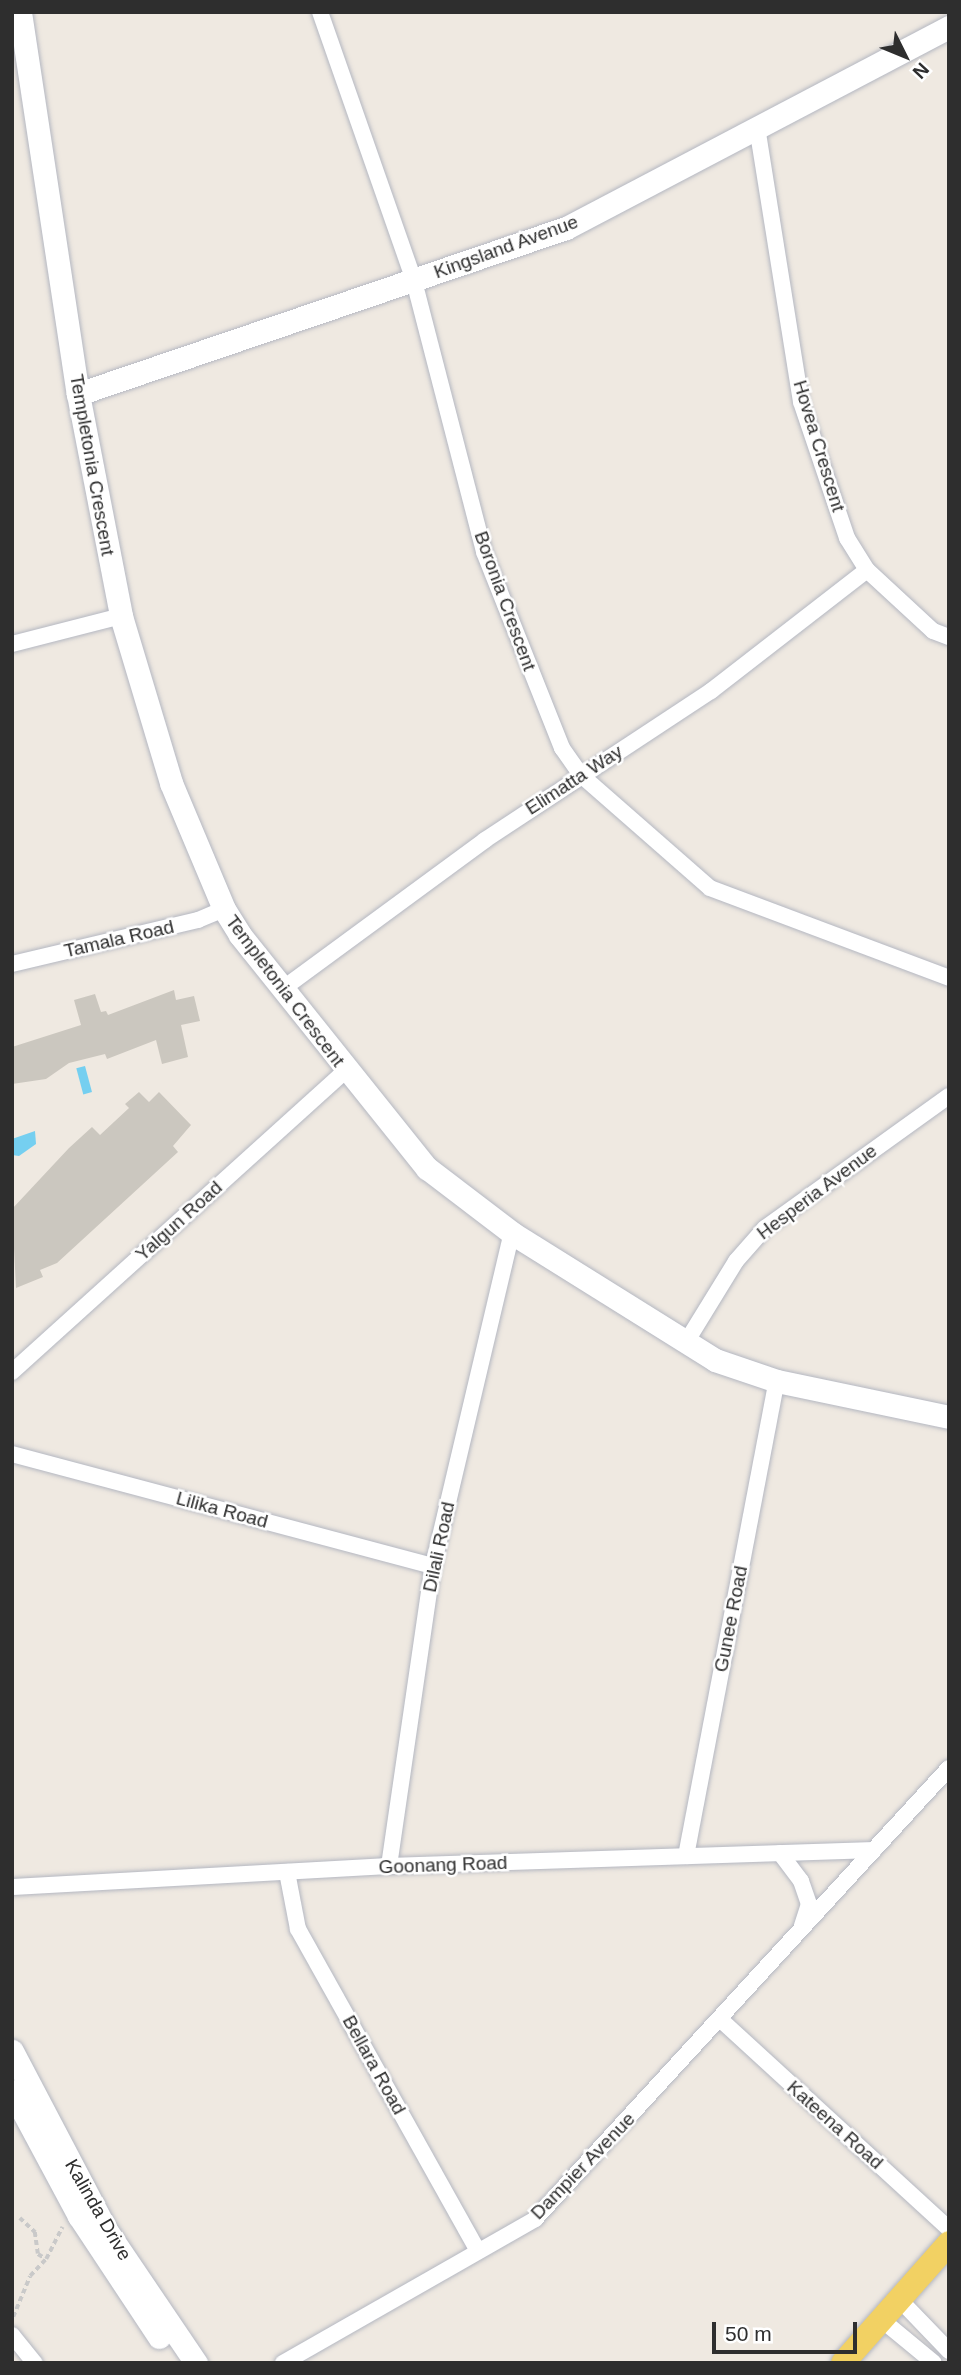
<!DOCTYPE html>
<html>
<head>
<meta charset="utf-8">
<style>
	body { margin:0 }
	#map { position:relative; width:961px; height:2375px; overflow:hidden; background:#efe9e1; font-family:Helvetica,sans-serif }
	div>[style] { position:absolute }
	.water>* { inset:0; background:#75cff0; transform-origin:0 0 }
	.building>* { inset:0; background:#cbc7bf }
	.path>* { height:3.5px; margin-top:-1.75px; transform-origin:0; background:repeating-linear-gradient(90deg,#c9c9c9 0 5px,transparent 0 8.5px) }
	.roads { filter:drop-shadow(0 0 2px #b4b7c1) drop-shadow(0 0 2px #b4b7c1) }
	.street>* { height:16px; margin:-8px; padding:0 8px; transform-origin:8px; border-radius:8px; background:#fff }
	.secondary>* { height:23px; margin:-11.5px; padding:0 11.5px; transform-origin:11.5px; border-radius:11.5px; background:#fff }
	.primary>* { height:24px; margin:-12px; padding:0 12px; transform-origin:12px; border-radius:12px; background:#f2d163 }
	span { translate:-50% -50%; white-space:nowrap; text-align:center; line-height:1.15; -webkit-text-stroke:5px #fff; paint-order:stroke }
	.street-label { font-size:19px; color:#2e2e2e }
	.frame { position:absolute; inset:0; border:14px solid #2e2e2e; pointer-events:none }
	.north { position:absolute; left:870px; top:21px; width:70px; height:70px; -webkit-text-stroke:5px #fff; paint-order:stroke; rotate:133deg; font-size:19px; font-weight:700; line-height:28px; text-align:center; color:#2e2e2e }
	.north::after { content:''; display:block; margin:auto; width:24px; height:32px; background:#2e2e2e; clip-path:polygon(50% 0,100% 100%,50% 72%,0 100%) }
	.scale { position:absolute; left:712px; top:2322px; width:145px; height:32px; box-sizing:border-box; border:4px solid #2e2e2e; border-top:0; padding-left:9px; font-size:21px; line-height:24px; white-space:nowrap; color:#2e2e2e; -webkit-text-stroke:5px #fff; paint-order:stroke }
</style>
</head>
<body>
<div id="map">
	<div class="water">
		<div style="left:85px;top:1066px;width:27px;height:9px;rotate:75deg"></div>
		<div style="clip-path:polygon(35px 1131px,36px 1144px,19px 1156px,12px 1155px,12px 1139px)"></div>
	</div>
	<div class="building">
		<div style="clip-path:polygon(174px 990px,176px 1000px,194px 996px,200px 1021px,181px 1025px,188px 1057px,162px 1064px,156px 1040px,107px 1059px,105px 1054px,69px 1063px,46px 1079px,12px 1084px,12px 1047px,81px 1025px,74px 1000px,95px 994px,101px 1012px,106px 1011px,108px 1015px)"></div>
		<div style="clip-path:polygon(139px 1092px,149px 1102px,159px 1092px,191px 1125px,173px 1146px,178px 1152px,57px 1263px,40px 1270px,43px 1277px,16px 1288px,12px 1209px,69px 1148px,92px 1127px,100px 1135px,129px 1108px,125px 1104px)"></div>
	</div>
	<div class="path">
		<div style="left:20px;top:2218px;width:21px;rotate:43deg"></div>
		<div style="left:35px;top:2232px;width:22px;rotate:82deg"></div>
		<div style="left:38px;top:2254px;width:9px;rotate:32deg"></div>
		<div style="left:13px;top:2317px;width:44px;rotate:-67.5deg"></div>
		<div style="left:30px;top:2276px;width:23px;rotate:-47deg"></div>
		<div style="left:46px;top:2259px;width:36px;rotate:-63deg"></div>
	</div>
	<div class="roads">
		<div class="street">
			<div style="left:320px;top:12px;width:285px;rotate:70.7deg"></div>
			<div style="left:414px;top:281px;width:280px;rotate:75.5deg"></div>
			<div style="left:484px;top:552px;width:211px;rotate:68.3deg"></div>
			<div style="left:562px;top:748px;width:33px;rotate:55deg"></div>
			<div style="left:581px;top:775px;width:171px;rotate:41.2deg"></div>
			<div style="left:710px;top:888px;width:255px;rotate:20.6deg"></div>
			<div style="left:757px;top:127px;width:278px;rotate:80.9deg"></div>
			<div style="left:801px;top:402px;width:144px;rotate:71.3deg"></div>
			<div style="left:847px;top:538px;width:38px;rotate:58deg"></div>
			<div style="left:867px;top:570px;width:90px;rotate:42.7deg"></div>
			<div style="left:933px;top:631px;width:17px;rotate:21deg"></div>
			<div style="left:12px;top:644px;width:113px;rotate:-14.4deg"></div>
			<div style="left:12px;top:964px;width:191px;rotate:-13.3deg"></div>
			<div style="left:198px;top:920px;width:28px;rotate:-23deg"></div>
			<div style="left:281px;top:990px;width:253px;rotate:-36.3deg"></div>
			<div style="left:485px;top:840px;width:271px;rotate:-33.4deg"></div>
			<div style="left:711px;top:691px;width:197px;rotate:-37.8deg"></div>
			<div style="left:685px;top:1344px;width:97px;rotate:-58.4deg"></div>
			<div style="left:736px;top:1261px;width:44px;rotate:-48.7deg"></div>
			<div style="left:765px;top:1228px;width:226px;rotate:-35.7deg"></div>
			<div style="left:12px;top:1372px;width:449px;rotate:-42.1deg"></div>
			<div style="left:12px;top:1454px;width:436px;rotate:14.9deg"></div>
			<div style="left:780px;top:1853px;width:35px;rotate:53deg"></div>
			<div style="left:801px;top:1881px;width:24px;rotate:71deg"></div>
			<div style="left:809px;top:1904px;width:23px;rotate:108deg"></div>
			<div style="left:686px;top:1856px;width:484px;rotate:-79.2deg"></div>
			<div style="left:389px;top:1866px;width:303px;rotate:-81.7deg"></div>
			<div style="left:433px;top:1566px;width:342px;rotate:-76.7deg"></div>
			<div style="left:287px;top:1872px;width:58px;rotate:79.1deg"></div>
			<div style="left:298px;top:1929px;width:369px;rotate:60.8deg"></div>
			<div style="left:12px;top:1887px;width:378px;rotate:-3.2deg"></div>
			<div style="left:389px;top:1866px;width:485px;rotate:-1.9deg"></div>
			<div style="left:721px;top:2020px;width:309px;rotate:42.5deg"></div>
			<div style="left:900px;top:2300px;width:71px;rotate:46.1deg"></div>
			<div style="left:882px;top:2320px;width:67px;rotate:39.6deg"></div>
			<div style="left:12px;top:2335px;width:36px;rotate:51deg"></div>
			<div style="left:283px;top:2363px;width:290px;rotate:-29.7deg"></div>
			<div style="left:535px;top:2219px;width:612px;rotate:-47.45deg"></div>
		</div>
		<div class="secondary">
			<div style="left:20px;top:12px;width:386px;rotate:81.4deg"></div>
			<div style="left:78px;top:394px;width:226px;rotate:79deg"></div>
			<div style="left:121px;top:616px;width:174px;rotate:73.3deg"></div>
			<div style="left:171px;top:783px;width:137px;rotate:67.2deg"></div>
			<div style="left:224px;top:909px;width:31px;rotate:58deg"></div>
			<div style="left:240px;top:935px;width:299px;rotate:51.3deg"></div>
			<div style="left:427px;top:1168px;width:107px;rotate:37.4deg"></div>
			<div style="left:512px;top:1233px;width:239px;rotate:32deg"></div>
			<div style="left:715px;top:1360px;width:65px;rotate:18.7deg"></div>
			<div style="left:777px;top:1381px;width:176px;rotate:11.8deg"></div>
			<div style="left:78px;top:394px;width:515px;rotate:-18.79deg"></div>
			<div style="left:566px;top:228px;width:433px;rotate:-27.7deg"></div>
			<div style="left:12px;top:2051px;width:202px;rotate:62.3deg"></div>
			<div style="left:106px;top:2230px;width:161px;rotate:55.9deg"></div>
			<div style="left:12px;top:2091px;width:142px;rotate:61.8deg"></div>
			<div style="left:79px;top:2216px;width:145px;rotate:56.5deg"></div>
		</div>
		<div class="primary">
			<div style="left:843px;top:2363px;width:160px;rotate:-48.5deg"></div>
		</div>
	</div>
	<div class="street-label">
		<span style="left:506px;top:247px;rotate:-20deg">Kingsland Avenue</span>
		<span style="left:819px;top:446px;rotate:73deg">Hovea Crescent</span>
		<span style="left:92px;top:465px;rotate:80deg">Templetonia Crescent</span>
		<span style="left:505px;top:601px;rotate:70deg">Boronia Crescent</span>
		<span style="left:574px;top:780px;rotate:-33deg">Elimatta Way</span>
		<span style="left:119px;top:939px;rotate:-13deg">Tamala Road</span>
		<span style="left:285px;top:991px;rotate:53deg">Templetonia Crescent</span>
		<span style="left:817px;top:1192px;rotate:-37deg">Hesperia Avenue</span>
		<span style="left:179px;top:1221px;rotate:-42deg">Yalgun Road</span>
		<span style="left:222px;top:1510px;rotate:15deg">Lilika Road</span>
		<span style="left:439px;top:1547px;rotate:-78deg">Dilali Road</span>
		<span style="left:731px;top:1619px;rotate:-79deg">Gunee Road</span>
		<span style="left:443px;top:1865px;rotate:-2deg">Goonang Road</span>
		<span style="left:374px;top:2065px;rotate:61deg">Bellara Road</span>
		<span style="left:835px;top:2125px;rotate:42deg">Kateena Road</span>
		<span style="left:583px;top:2166px;rotate:-46deg">Dampier Avenue</span>
		<span style="left:98px;top:2210px;rotate:60deg">Kalinda Drive</span>
	</div>
	<div class="frame"></div>
	<div class="north">N</div>
	<div class="scale">50 m</div>
</div>
</body>
</html>
